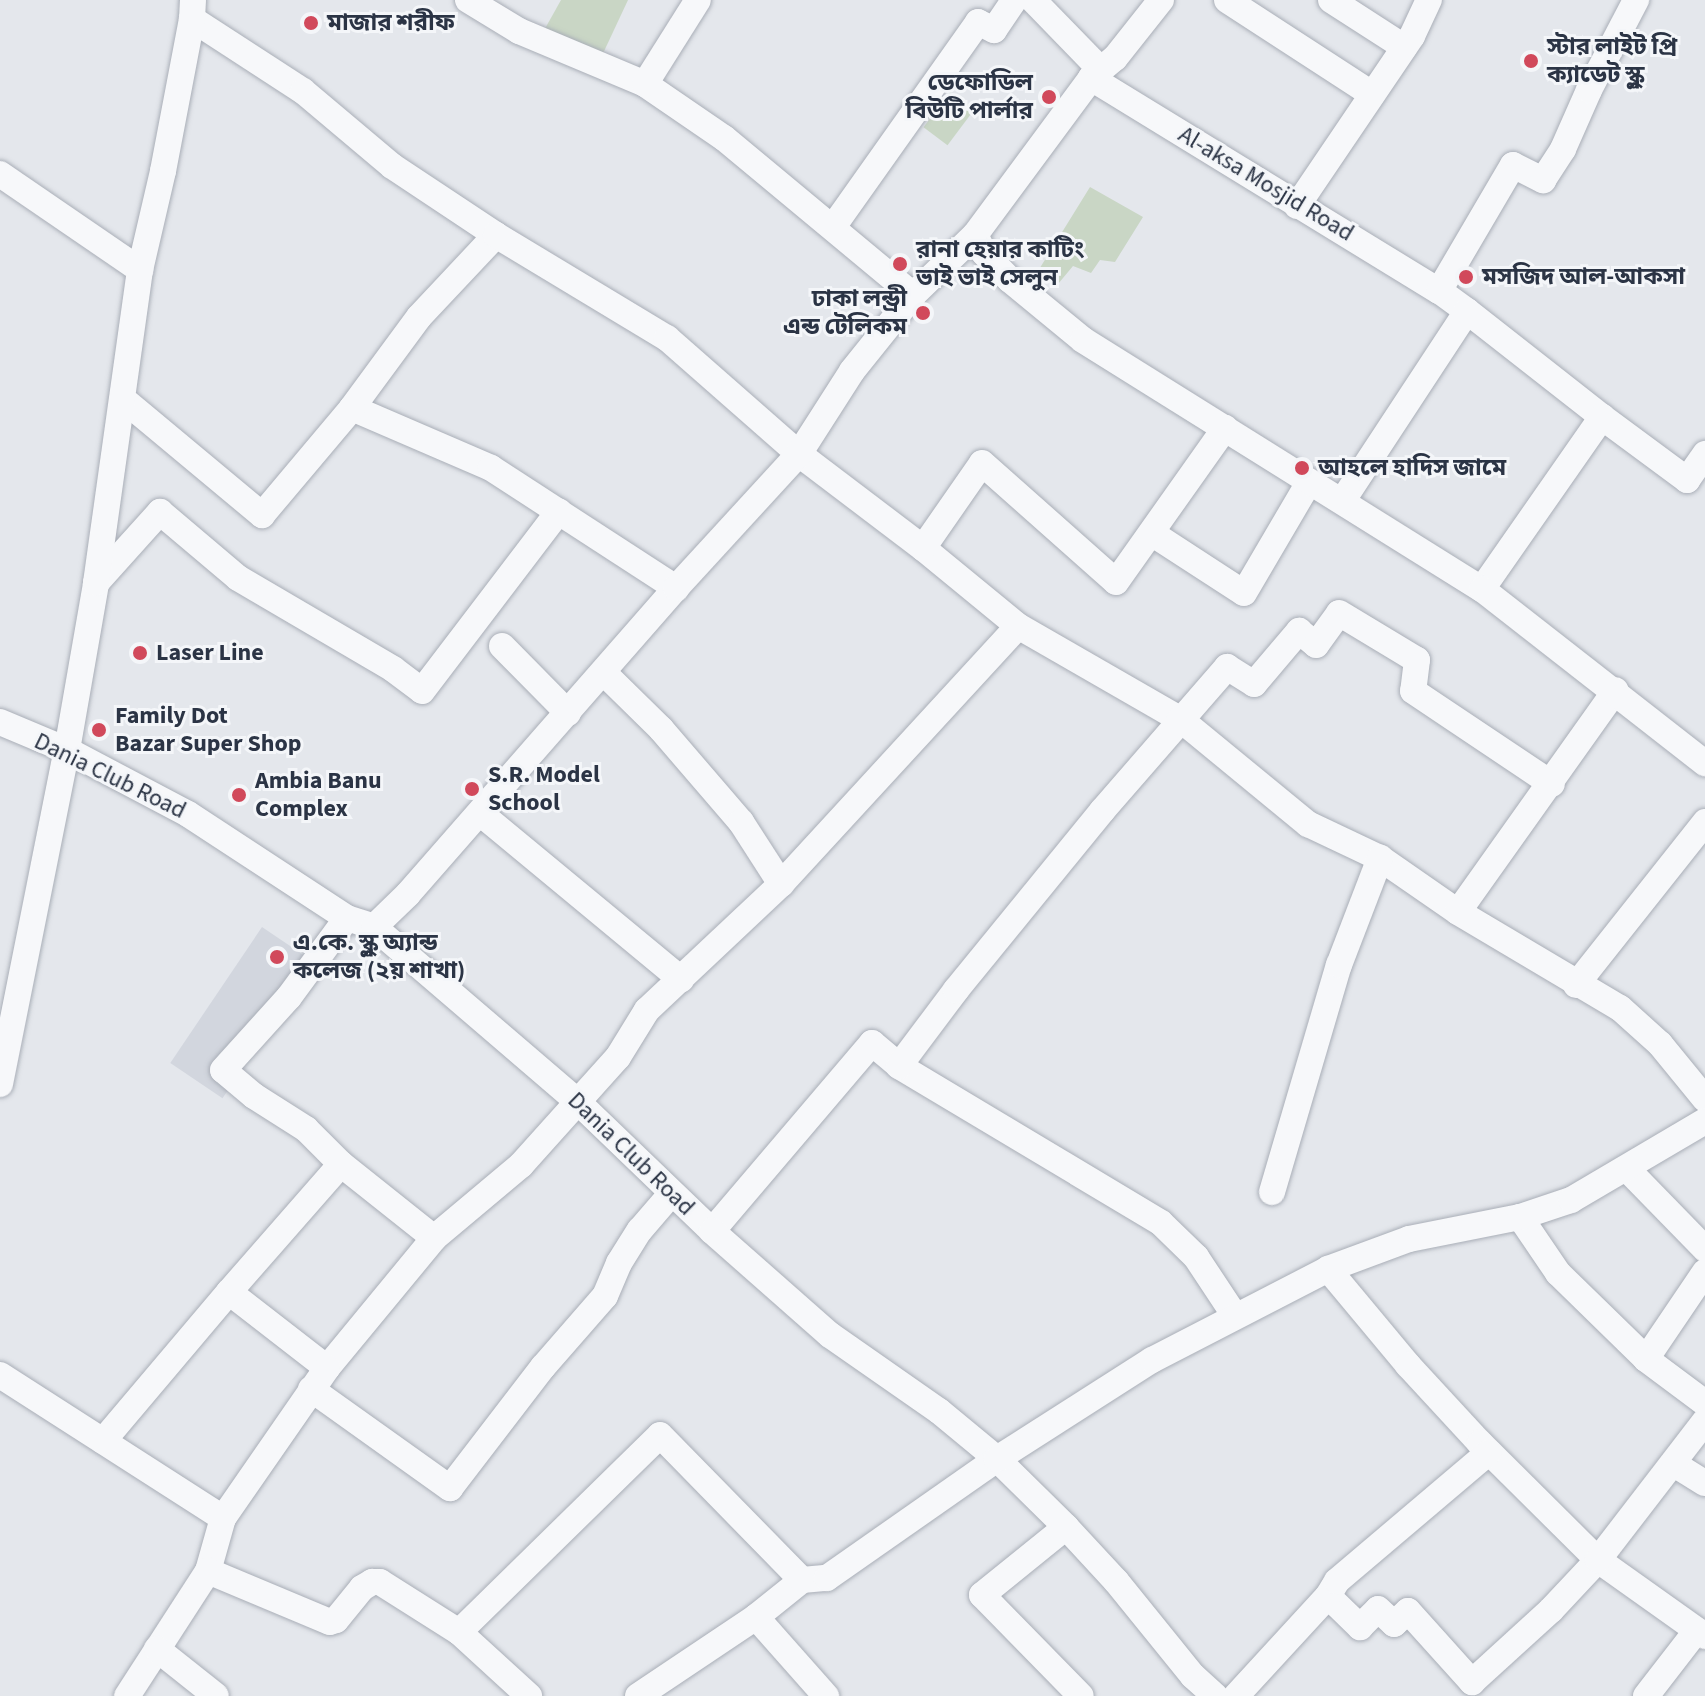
<!DOCTYPE html>
<html>
<head>
<meta charset="utf-8">
<style>
	body { margin:0 }
	#map { position:relative; width:1705px; height:1696px; overflow:hidden; background:#e4e7ec; font-family:"Source Sans 3","Noto Sans Bengali",sans-serif }
	div>[style] { position:absolute }
	.built>* { inset:0; background:#d2d6de; transform-origin:0 0 }
	.green>* { inset:0; background:#c9d6c5; transform-origin:0 0 }
	.roads { filter:drop-shadow(0 0 2px #a9aeb7) drop-shadow(0 0 2px #a9aeb7) }
	.street>* { height:26px; margin:-13px; padding:0 13px; transform-origin:13px; border-radius:13px; background:#f7f8fa }
	.dots>* { width:22px; height:22px; translate:-50% -50%; box-sizing:border-box; border:4px solid #f4f6f9; border-radius:50% }
	span { translate:-50% -50%; white-space:nowrap; text-align:center; line-height:1.15; -webkit-text-stroke:6px #f4f6f9; paint-order:stroke }
	.poi-label { font-size:24px; color:#2b3445; font-weight:700 }
	.left { translate:0 -50%; text-align:left }
	.right { translate:-100% -50%; text-align:right }
	.street-label { font-size:24px; color:#2b3445 }
</style>
</head>
<body>
<div id="map">
	<div class="built">
		<div style="left:262px;top:927px;width:63px;height:164px;rotate:34deg"></div>
	</div>
	<div class="green">
		<div style="clip-path:polygon(561px 0,628px 0,599px 62px,542px 34px)"></div>
		<div style="left:950px;top:92px;width:30px;height:44px;rotate:37deg"></div>
		<div style="clip-path:polygon(1090px 187px,1143px 217px,1115px 262px,1100px 260px,1091px 273px,1073px 266px,1058px 284px,1038px 271px)"></div>
	</div>
	<div class="roads">
		<div class="street">
			<div style="left:468px;top:0;width:60px;rotate:31.3deg"></div>
			<div style="left:519px;top:31px;width:137px;rotate:22.8deg"></div>
			<div style="left:645px;top:84px;width:96px;rotate:34.4deg"></div>
			<div style="left:724px;top:138px;width:246px;rotate:39.7deg"></div>
			<div style="left:1033px;top:0;width:96px;rotate:45.8deg"></div>
			<div style="left:1227px;top:0;width:173px;rotate:33deg"></div>
			<div style="left:1331px;top:0;width:87px;rotate:32.8deg"></div>
			<div style="left:192px;top:19px;width:132px;rotate:33deg"></div>
			<div style="left:303px;top:91px;width:116px;rotate:40.1deg"></div>
			<div style="left:392px;top:166px;width:125px;rotate:33.6deg"></div>
			<div style="left:496px;top:235px;width:112px;rotate:133.2deg"></div>
			<div style="left:419px;top:317px;width:113px;rotate:126.4deg"></div>
			<div style="left:352px;top:408px;width:151px;rotate:23.3deg"></div>
			<div style="left:491px;top:468px;width:221px;rotate:33deg"></div>
			<div style="left:1091px;top:78px;width:408px;rotate:31.5deg"></div>
			<div style="left:645px;top:84px;width:99px;rotate:-57.8deg"></div>
			<div style="left:0;top:174px;width:170px;rotate:34.4deg"></div>
			<div style="left:1297px;top:206px;width:205px;rotate:-55.9deg"></div>
			<div style="left:1412px;top:36px;width:40px;rotate:-65deg"></div>
			<div style="left:833px;top:227px;width:251px;rotate:-54.7deg"></div>
			<div style="left:978px;top:22px;width:18px;rotate:27deg"></div>
			<div style="left:994px;top:30px;width:36px;rotate:-56deg"></div>
			<div style="left:496px;top:235px;width:200px;rotate:31.1deg"></div>
			<div style="left:667px;top:338px;width:176px;rotate:41.3deg"></div>
			<div style="left:799px;top:454px;width:156px;rotate:37.2deg"></div>
			<div style="left:975px;top:235px;width:195px;rotate:-53.5deg"></div>
			<div style="left:1091px;top:78px;width:31px;rotate:-40deg"></div>
			<div style="left:1115px;top:58px;width:74px;rotate:-51.6deg"></div>
			<div style="left:1467px;top:311px;width:34px;rotate:-144deg"></div>
			<div style="left:1439px;top:291px;width:146px;rotate:-59.6deg"></div>
			<div style="left:1513px;top:165px;width:34px;rotate:27deg"></div>
			<div style="left:1543px;top:180px;width:37px;rotate:-57deg"></div>
			<div style="left:1563px;top:149px;width:64px;rotate:-66.2deg"></div>
			<div style="left:1589px;top:90px;width:102px;rotate:-62.4deg"></div>
			<div style="left:124px;top:400px;width:180px;rotate:39.8deg"></div>
			<div style="left:262px;top:515px;width:140px;rotate:-49.9deg"></div>
			<div style="left:1343px;top:500px;width:226px;rotate:-56.7deg"></div>
			<div style="left:1467px;top:311px;width:172px;rotate:38.1deg"></div>
			<div style="left:1153px;top:534px;width:108px;rotate:33deg"></div>
			<div style="left:1244px;top:593px;width:129px;rotate:-59.6deg"></div>
			<div style="left:96px;top:583px;width:96px;rotate:-48deg"></div>
			<div style="left:160px;top:512px;width:102px;rotate:40.2deg"></div>
			<div style="left:238px;top:578px;width:180px;rotate:30.4deg"></div>
			<div style="left:393px;top:669px;width:36px;rotate:37deg"></div>
			<div style="left:422px;top:691px;width:226px;rotate:-52.7deg"></div>
			<div style="left:1482px;top:589px;width:210px;rotate:-55.1deg"></div>
			<div style="left:1602px;top:417px;width:106px;rotate:36.5deg"></div>
			<div style="left:1687px;top:480px;width:32px;rotate:-55deg"></div>
			<div style="left:1018px;top:626px;width:187px;rotate:29.9deg"></div>
			<div style="left:1180px;top:719px;width:166px;rotate:39.4deg"></div>
			<div style="left:1308px;top:824px;width:80px;rotate:25.3deg"></div>
			<div style="left:1380px;top:858px;width:95px;rotate:34.7deg"></div>
			<div style="left:1458px;top:912px;width:272px;rotate:-54.6deg"></div>
			<div style="left:502px;top:646px;width:94px;rotate:45.4deg"></div>
			<div style="left:604px;top:673px;width:80px;rotate:44.5deg"></div>
			<div style="left:661px;top:729px;width:123px;rotate:49.3deg"></div>
			<div style="left:741px;top:822px;width:74px;rotate:57.2deg"></div>
			<div style="left:0;top:722px;width:73px;rotate:22.7deg"></div>
			<div style="left:67px;top:750px;width:137px;rotate:27.9deg"></div>
			<div style="left:188px;top:814px;width:190px;rotate:33.2deg"></div>
			<div style="left:347px;top:918px;width:28px;rotate:18deg"></div>
			<div style="left:374px;top:927px;width:269px;rotate:40.6deg"></div>
			<div style="left:578px;top:1102px;width:186px;rotate:43.9deg"></div>
			<div style="left:712px;top:1231px;width:247px;rotate:-49.6deg"></div>
			<div style="left:872px;top:1043px;width:35px;rotate:40deg"></div>
			<div style="left:899px;top:1066px;width:305px;rotate:30.9deg"></div>
			<div style="left:1161px;top:1223px;width:49px;rotate:44.2deg"></div>
			<div style="left:1196px;top:1257px;width:71px;rotate:56.5deg"></div>
			<div style="left:480px;top:813px;width:261px;rotate:39.6deg"></div>
			<div style="left:1458px;top:912px;width:188px;rotate:30.7deg"></div>
			<div style="left:1620px;top:1008px;width:54px;rotate:42deg"></div>
			<div style="left:1660px;top:1044px;width:71px;rotate:50.7deg"></div>
			<div style="left:374px;top:927px;width:47px;rotate:-44.1deg"></div>
			<div style="left:408px;top:894px;width:407px;rotate:-48.8deg"></div>
			<div style="left:676px;top:588px;width:182px;rotate:-47.5deg"></div>
			<div style="left:799px;top:454px;width:98px;rotate:-57.4deg"></div>
			<div style="left:852px;top:371px;width:97px;rotate:-51.2deg"></div>
			<div style="left:913px;top:295px;width:86px;rotate:-44.1deg"></div>
			<div style="left:975px;top:235px;width:20px;rotate:63deg"></div>
			<div style="left:984px;top:253px;width:37px;rotate:46deg"></div>
			<div style="left:1010px;top:280px;width:94px;rotate:39.4deg"></div>
			<div style="left:1083px;top:340px;width:470px;rotate:32deg"></div>
			<div style="left:1482px;top:589px;width:283px;rotate:38deg"></div>
			<div style="left:1576px;top:985px;width:208px;rotate:-51.6deg"></div>
			<div style="left:899px;top:1066px;width:95px;rotate:-53.1deg"></div>
			<div style="left:956px;top:990px;width:231px;rotate:-50.8deg"></div>
			<div style="left:1102px;top:811px;width:191px;rotate:-49deg"></div>
			<div style="left:1227px;top:667px;width:32px;rotate:32deg"></div>
			<div style="left:1254px;top:684px;width:70px;rotate:-49.7deg"></div>
			<div style="left:1299px;top:631px;width:22px;rotate:39deg"></div>
			<div style="left:1316px;top:645px;width:39px;rotate:-54deg"></div>
			<div style="left:1339px;top:613px;width:91px;rotate:31.1deg"></div>
			<div style="left:1417px;top:660px;width:31px;rotate:97deg"></div>
			<div style="left:1413px;top:691px;width:167px;rotate:33.8deg"></div>
			<div style="left:0;top:1084px;width:341px;rotate:-78.7deg"></div>
			<div style="left:67px;top:750px;width:169px;rotate:-80.1deg"></div>
			<div style="left:96px;top:583px;width:316px;rotate:-82deg"></div>
			<div style="left:140px;top:270px;width:102px;rotate:-76.9deg"></div>
			<div style="left:163px;top:171px;width:155px;rotate:-79.2deg"></div>
			<div style="left:192px;top:19px;width:19px;rotate:-87deg"></div>
			<div style="left:341px;top:1164px;width:49px;rotate:-135deg"></div>
			<div style="left:306px;top:1129px;width:62px;rotate:-147.6deg"></div>
			<div style="left:254px;top:1096px;width:40px;rotate:-140deg"></div>
			<div style="left:223px;top:1070px;width:98px;rotate:-47.9deg"></div>
			<div style="left:289px;top:997px;width:98px;rotate:-53.7deg"></div>
			<div style="left:1627px;top:1169px;width:112px;rotate:45.7deg"></div>
			<div style="left:1272px;top:1192px;width:237px;rotate:-73.6deg"></div>
			<div style="left:1339px;top:965px;width:115px;rotate:-69deg"></div>
			<div style="left:1520px;top:1217px;width:68px;rotate:55.8deg"></div>
			<div style="left:1558px;top:1273px;width:123px;rotate:44.3deg"></div>
			<div style="left:1646px;top:1359px;width:74px;rotate:36.7deg"></div>
			<div style="left:712px;top:1231px;width:157px;rotate:41.4deg"></div>
			<div style="left:830px;top:1335px;width:133px;rotate:34.9deg"></div>
			<div style="left:939px;top:1411px;width:75px;rotate:39.6deg"></div>
			<div style="left:997px;top:1459px;width:97px;rotate:44.6deg"></div>
			<div style="left:1066px;top:1527px;width:108px;rotate:141deg"></div>
			<div style="left:982px;top:1595px;width:141px;rotate:45.6deg"></div>
			<div style="left:1328px;top:1269px;width:125px;rotate:50.2deg"></div>
			<div style="left:1408px;top:1365px;width:106px;rotate:47.3deg"></div>
			<div style="left:1480px;top:1443px;width:166px;rotate:44.8deg"></div>
			<div style="left:1598px;top:1560px;width:131px;rotate:35.4deg"></div>
			<div style="left:229px;top:1292px;width:170px;rotate:-48.8deg"></div>
			<div style="left:341px;top:1164px;width:119px;rotate:38.5deg"></div>
			<div style="left:1646px;top:1359px;width:105px;rotate:-55.9deg"></div>
			<div style="left:327px;top:1368px;width:168px;rotate:-50.5deg"></div>
			<div style="left:434px;top:1238px;width:114px;rotate:-40deg"></div>
			<div style="left:521px;top:1165px;width:145px;rotate:-48.1deg"></div>
			<div style="left:618px;top:1057px;width:55px;rotate:-58.3deg"></div>
			<div style="left:647px;top:1010px;width:184px;rotate:-43.2deg"></div>
			<div style="left:781px;top:884px;width:350px;rotate:-47.4deg"></div>
			<div style="left:1018px;top:626px;width:123px;rotate:-140.6deg"></div>
			<div style="left:923px;top:548px;width:103px;rotate:-55.2deg"></div>
			<div style="left:982px;top:463px;width:179px;rotate:41.6deg"></div>
			<div style="left:1116px;top:582px;width:189px;rotate:-54.7deg"></div>
			<div style="left:0;top:1375px;width:265px;rotate:32.7deg"></div>
			<div style="left:223px;top:1518px;width:55px;rotate:105.8deg"></div>
			<div style="left:208px;top:1571px;width:149px;rotate:122.9deg"></div>
			<div style="left:311px;top:1389px;width:171px;rotate:35.5deg"></div>
			<div style="left:450px;top:1488px;width:153px;rotate:-52.5deg"></div>
			<div style="left:543px;top:1367px;width:94px;rotate:-48.9deg"></div>
			<div style="left:605px;top:1296px;width:36px;rotate:-67deg"></div>
			<div style="left:619px;top:1263px;width:39px;rotate:-58deg"></div>
			<div style="left:640px;top:1230px;width:48px;rotate:-49.3deg"></div>
			<div style="left:103px;top:1441px;width:195px;rotate:-49.8deg"></div>
			<div style="left:229px;top:1292px;width:124px;rotate:37.8deg"></div>
			<div style="left:327px;top:1368px;width:183px;rotate:124.7deg"></div>
			<div style="left:1674px;top:1464px;width:36px;rotate:32deg"></div>
			<div style="left:1066px;top:1527px;width:74px;rotate:47.2deg"></div>
			<div style="left:1116px;top:1581px;width:122px;rotate:51deg"></div>
			<div style="left:1193px;top:1676px;width:30px;rotate:42deg"></div>
			<div style="left:208px;top:1571px;width:132px;rotate:22.7deg"></div>
			<div style="left:330px;top:1622px;width:6px;rotate:-18deg"></div>
			<div style="left:336px;top:1620px;width:41px;rotate:-50.9deg"></div>
			<div style="left:362px;top:1588px;width:12px;rotate:-31deg"></div>
			<div style="left:372px;top:1582px;width:8px"></div>
			<div style="left:380px;top:1582px;width:93px;rotate:32.3deg"></div>
			<div style="left:459px;top:1632px;width:95px;rotate:42.4deg"></div>
			<div style="left:1328px;top:1596px;width:45px;rotate:44.1deg"></div>
			<div style="left:1360px;top:1627px;width:25px;rotate:-45deg"></div>
			<div style="left:1378px;top:1609px;width:22px;rotate:43deg"></div>
			<div style="left:1394px;top:1624px;width:19px;rotate:-43deg"></div>
			<div style="left:1408px;top:1611px;width:96px;rotate:48deg"></div>
			<div style="left:1472px;top:1682px;width:107px;rotate:-42.3deg"></div>
			<div style="left:1551px;top:1610px;width:69px;rotate:-46.8deg"></div>
			<div style="left:1598px;top:1560px;width:175px;rotate:-52.4deg"></div>
			<div style="left:756px;top:1617px;width:106px;rotate:48.5deg"></div>
			<div style="left:459px;top:1632px;width:281px;rotate:-44.4deg"></div>
			<div style="left:660px;top:1435px;width:203px;rotate:45.6deg"></div>
			<div style="left:157px;top:1649px;width:75px;rotate:38.5deg"></div>
			<div style="left:638px;top:1696px;width:142px;rotate:-33.8deg"></div>
			<div style="left:756px;top:1617px;width:59px;rotate:-38.8deg"></div>
			<div style="left:802px;top:1580px;width:25px;rotate:-5deg"></div>
			<div style="left:827px;top:1578px;width:208px;rotate:-35deg"></div>
			<div style="left:997px;top:1459px;width:184px;rotate:-32.6deg"></div>
			<div style="left:1152px;top:1360px;width:198px;rotate:-27.3deg"></div>
			<div style="left:1328px;top:1269px;width:86px;rotate:-20.3deg"></div>
			<div style="left:1409px;top:1239px;width:113px;rotate:-11.2deg"></div>
			<div style="left:1520px;top:1217px;width:54px;rotate:-18.4deg"></div>
			<div style="left:1571px;top:1200px;width:156px;rotate:-30.5deg"></div>
			<div style="left:1236px;top:1696px;width:136px;rotate:-47.4deg"></div>
			<div style="left:1328px;top:1596px;width:17px;rotate:-59deg"></div>
			<div style="left:1337px;top:1581px;width:199px;rotate:-40.3deg"></div>
			<div style="left:1646px;top:1696px;width:83px;rotate:-52.3deg"></div>
		</div>
	</div>
	<div class="dots">
		<div style="left:311px;top:23px;background:#d1495b"></div>
		<div style="left:1531px;top:61px;background:#d1495b"></div>
		<div style="left:1049px;top:97px;background:#d1495b"></div>
		<div style="left:900px;top:264px;background:#d1495b"></div>
		<div style="left:1466px;top:277px;background:#d1495b"></div>
		<div style="left:923px;top:313px;background:#d1495b"></div>
		<div style="left:1302px;top:468px;background:#d1495b"></div>
		<div style="left:140px;top:653px;background:#d1495b"></div>
		<div style="left:99px;top:730px;background:#d1495b"></div>
		<div style="left:472px;top:789px;background:#d1495b"></div>
		<div style="left:239px;top:795px;background:#d1495b"></div>
		<div style="left:277px;top:957px;background:#d1495b"></div>
	</div>
	<div class="poi-label">
		<span class="left" style="left:327px;top:23px">মাজার শরীফ</span>
		<span class="left" style="left:1547px;top:61px">স্টার লাইট প্রি<br>ক্যাডেট স্কুল</span>
		<span class="right" style="left:1033px;top:97px">ডেফোডিল<br>বিউটি পার্লার</span>
		<span class="left" style="left:916px;top:264px">রানা হেয়ার কাটিং<br>ভাই ভাই সেলুন</span>
		<span class="left" style="left:1482px;top:277px">মসজিদ আল-আকসা</span>
		<span class="right" style="left:907px;top:313px">ঢাকা লন্ড্রী<br>এন্ড টেলিকম</span>
		<span class="left" style="left:1318px;top:468px">আহলে হাদিস জামে</span>
		<span class="left" style="left:156px;top:653px">Laser Line</span>
		<span class="left" style="left:115px;top:730px">Family Dot<br>Bazar Super Shop</span>
		<span class="left" style="left:488px;top:789px">S.R. Model<br>School</span>
		<span class="left" style="left:255px;top:795px">Ambia Banu<br>Complex</span>
		<span class="left" style="left:293px;top:957px">এ.কে. স্কুল অ্যান্ড<br>কলেজ (২য় শাখা)</span>
	</div>
	<div class="street-label">
		<span style="left:1266px;top:184px;rotate:31deg">Al-aksa Mosjid Road</span>
		<span style="left:110px;top:776px;rotate:26deg">Dania Club Road</span>
		<span style="left:631px;top:1154px;rotate:44deg">Dania Club Road</span>
	</div>
</div>
</body>
</html>
